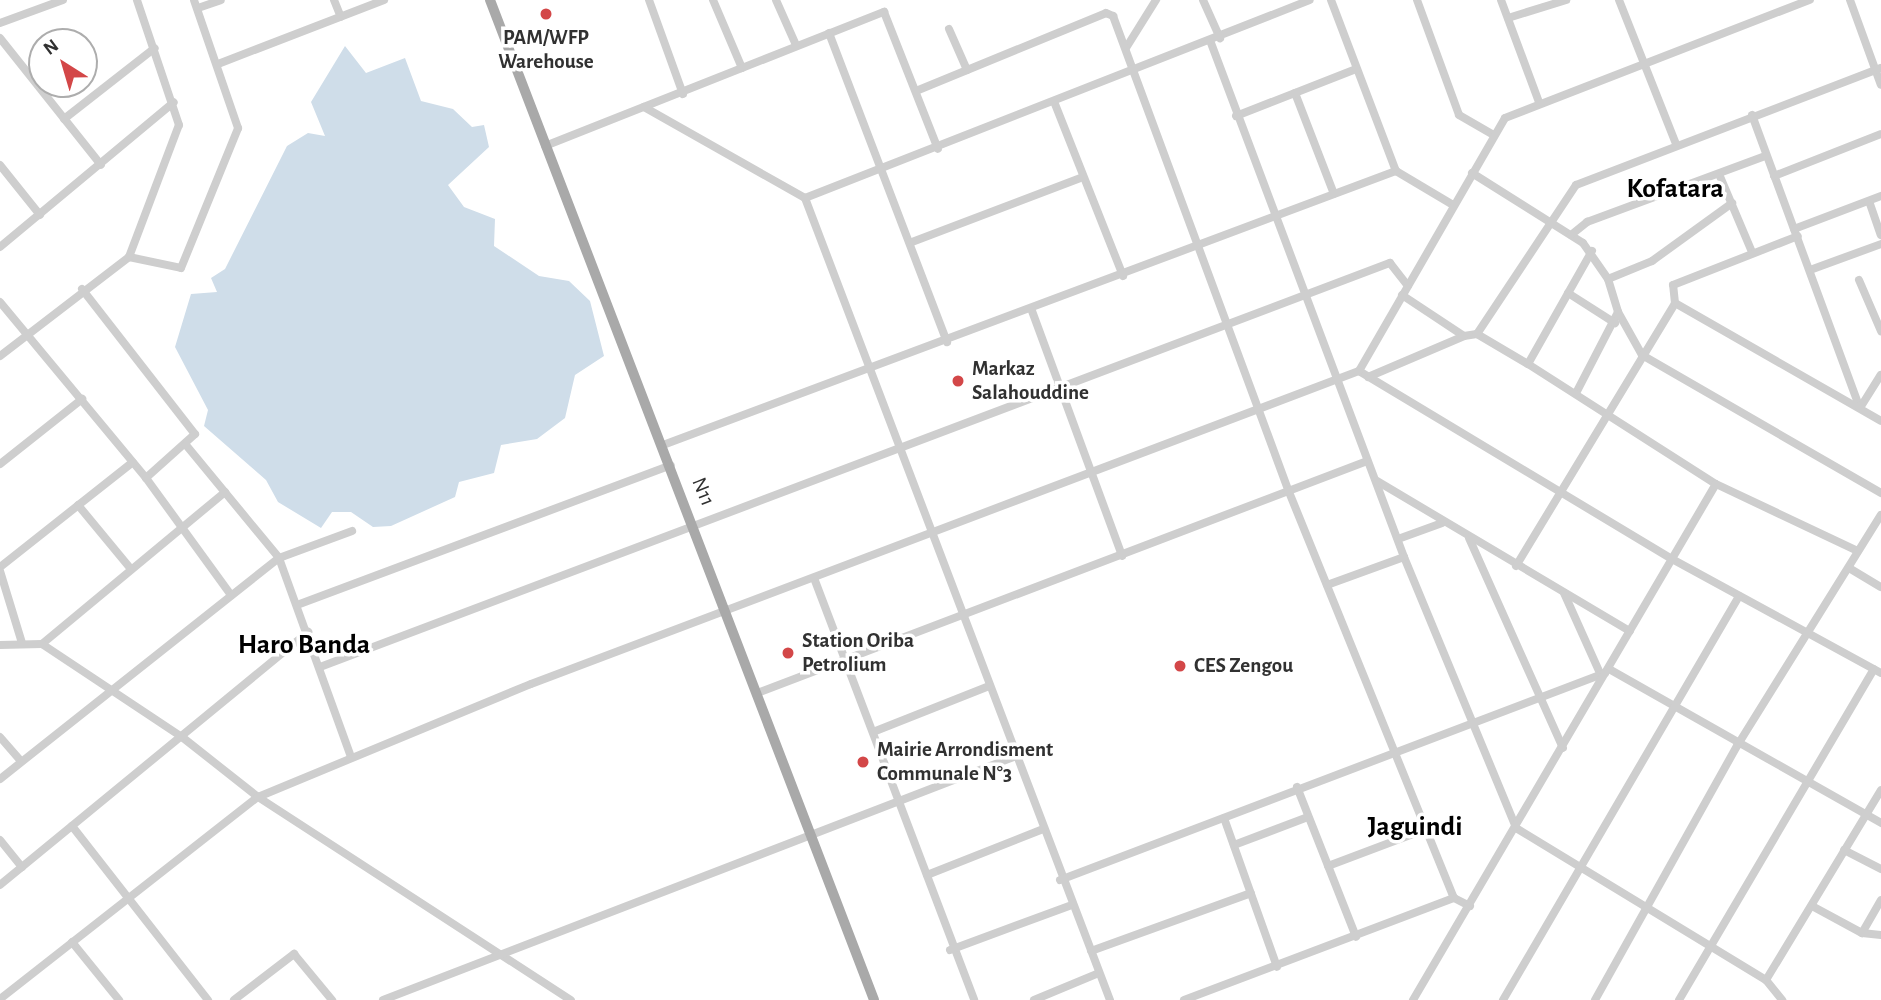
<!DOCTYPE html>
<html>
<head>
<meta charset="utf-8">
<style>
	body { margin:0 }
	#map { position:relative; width:1881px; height:1000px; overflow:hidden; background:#fff; font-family:"Alegreya Sans",sans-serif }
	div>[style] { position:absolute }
	.water>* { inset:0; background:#cfdde9 }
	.minor>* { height:8px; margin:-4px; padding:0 4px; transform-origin:4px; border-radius:4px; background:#cecece }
	.major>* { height:10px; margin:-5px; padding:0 5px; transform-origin:5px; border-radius:5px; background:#a9a9a9 }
	.dots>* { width:19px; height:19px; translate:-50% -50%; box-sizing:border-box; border:4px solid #fff; border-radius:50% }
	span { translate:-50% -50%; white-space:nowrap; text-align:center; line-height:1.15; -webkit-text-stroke:7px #fff; paint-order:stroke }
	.poi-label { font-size:21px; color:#313131; font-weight:700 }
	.left { translate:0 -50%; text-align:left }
	.street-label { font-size:21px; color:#313131 }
	.district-label { font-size:28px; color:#000; font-weight:700 }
	.north { position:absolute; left:28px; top:28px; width:70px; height:70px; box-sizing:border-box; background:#fff; border:2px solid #adadad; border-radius:50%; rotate:323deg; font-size:19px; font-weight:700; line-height:28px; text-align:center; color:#313131 }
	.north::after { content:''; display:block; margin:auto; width:24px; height:32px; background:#d34748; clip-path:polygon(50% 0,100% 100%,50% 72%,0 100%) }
</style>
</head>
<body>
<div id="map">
	<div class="water">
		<div style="clip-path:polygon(345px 46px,366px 73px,405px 58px,421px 101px,453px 109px,472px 127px,484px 125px,489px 147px,448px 185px,464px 207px,495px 219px,494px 246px,539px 276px,569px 281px,590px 301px,604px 356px,575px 375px,565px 418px,537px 439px,501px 445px,494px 473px,459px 482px,455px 497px,391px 526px,373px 527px,351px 512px,332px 512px,321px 528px,278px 502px,266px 480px,204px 426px,208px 410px,175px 347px,191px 294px,217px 292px,211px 278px,225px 269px,287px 146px,308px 133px,325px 136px,311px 102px)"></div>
	</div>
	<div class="minor">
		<div style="left:334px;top:0;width:18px;rotate:68deg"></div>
		<div style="left:649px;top:0;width:100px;rotate:70.1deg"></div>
		<div style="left:713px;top:0;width:74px;rotate:66.9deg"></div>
		<div style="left:776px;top:0;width:49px;rotate:66deg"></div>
		<div style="left:1203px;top:0;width:42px;rotate:65.9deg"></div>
		<div style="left:1331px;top:0;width:183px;rotate:69.2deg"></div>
		<div style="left:1396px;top:171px;width:66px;rotate:30.8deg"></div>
		<div style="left:1417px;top:0;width:122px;rotate:69.9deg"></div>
		<div style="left:1459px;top:115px;width:39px;rotate:30deg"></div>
		<div style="left:1501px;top:0;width:109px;rotate:69.6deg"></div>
		<div style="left:1619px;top:0;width:155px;rotate:68.4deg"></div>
		<div style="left:1850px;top:0;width:90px;rotate:70deg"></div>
		<div style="left:198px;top:8px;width:24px;rotate:-19deg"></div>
		<div style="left:1508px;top:18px;width:61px;rotate:-17.2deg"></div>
		<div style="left:0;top:23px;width:67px;rotate:-20.1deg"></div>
		<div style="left:949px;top:29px;width:45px;rotate:66.3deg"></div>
		<div style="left:829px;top:33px;width:331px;rotate:69.1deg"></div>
		<div style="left:0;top:38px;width:162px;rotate:51.5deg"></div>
		<div style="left:1211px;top:43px;width:549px;rotate:69.42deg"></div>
		<div style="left:1404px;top:557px;width:293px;rotate:67.5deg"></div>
		<div style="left:1516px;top:828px;width:293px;rotate:31.3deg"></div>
		<div style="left:1766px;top:980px;width:26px;rotate:51deg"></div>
		<div style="left:1126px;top:48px;width:57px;rotate:-58deg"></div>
		<div style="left:218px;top:64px;width:178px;rotate:-21.1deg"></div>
		<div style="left:916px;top:91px;width:205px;rotate:-22.3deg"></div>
		<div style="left:1106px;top:13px;width:8px;rotate:23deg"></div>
		<div style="left:1113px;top:16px;width:507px;rotate:69.71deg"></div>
		<div style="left:1289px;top:492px;width:438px;rotate:67.9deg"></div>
		<div style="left:1454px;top:898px;width:18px;rotate:27deg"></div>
		<div style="left:1295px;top:93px;width:108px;rotate:68.9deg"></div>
		<div style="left:1055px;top:104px;width:185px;rotate:68.4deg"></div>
		<div style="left:644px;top:107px;width:185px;rotate:29.5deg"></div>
		<div style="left:805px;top:198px;width:858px;rotate:69.18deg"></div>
		<div style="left:1752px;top:115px;width:312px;rotate:69.8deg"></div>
		<div style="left:1236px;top:116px;width:129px;rotate:-21.4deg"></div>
		<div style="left:64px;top:119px;width:115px;rotate:-38deg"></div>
		<div style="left:545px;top:146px;width:365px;rotate:-21.6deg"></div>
		<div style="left:884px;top:12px;width:147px;rotate:68.5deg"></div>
		<div style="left:0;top:165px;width:64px;rotate:51.3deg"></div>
		<div style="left:1472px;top:173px;width:131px;rotate:32.2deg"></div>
		<div style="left:1583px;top:243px;width:44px;rotate:55.2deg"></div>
		<div style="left:1608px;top:279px;width:34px;rotate:73deg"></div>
		<div style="left:1618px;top:312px;width:91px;rotate:117.4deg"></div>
		<div style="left:1719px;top:174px;width:85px;rotate:67.1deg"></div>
		<div style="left:1774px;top:176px;width:115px;rotate:-21.4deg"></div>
		<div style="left:805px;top:198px;width:542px;rotate:-21.41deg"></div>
		<div style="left:1869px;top:201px;width:36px;rotate:71deg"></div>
		<div style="left:1794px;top:229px;width:93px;rotate:-20.8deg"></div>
		<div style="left:1571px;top:235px;width:21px;rotate:-39deg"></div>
		<div style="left:1587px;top:222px;width:190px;rotate:-20.3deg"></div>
		<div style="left:912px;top:242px;width:183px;rotate:-20.8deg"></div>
		<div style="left:0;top:247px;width:226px;rotate:-39.8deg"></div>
		<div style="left:129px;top:257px;width:53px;rotate:11.9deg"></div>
		<div style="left:181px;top:268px;width:151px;rotate:-67.8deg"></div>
		<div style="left:238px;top:128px;width:135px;rotate:-109deg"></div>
		<div style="left:1810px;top:270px;width:76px;rotate:-20.1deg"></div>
		<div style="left:1608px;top:279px;width:48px;rotate:-22.2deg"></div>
		<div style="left:1652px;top:261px;width:99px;rotate:-35.9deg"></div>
		<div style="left:1859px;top:280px;width:56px;rotate:66.7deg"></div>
		<div style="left:82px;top:289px;width:184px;rotate:52.1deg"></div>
		<div style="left:195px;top:434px;width:66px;rotate:138.1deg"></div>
		<div style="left:1568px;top:293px;width:56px;rotate:32.6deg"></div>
		<div style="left:1402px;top:295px;width:74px;rotate:33.5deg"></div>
		<div style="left:1464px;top:336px;width:13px;rotate:-9deg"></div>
		<div style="left:1477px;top:334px;width:59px;rotate:30.5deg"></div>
		<div style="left:1528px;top:364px;width:223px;rotate:32.6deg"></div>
		<div style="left:1716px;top:484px;width:157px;rotate:25.3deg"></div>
		<div style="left:0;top:302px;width:229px;rotate:50.3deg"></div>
		<div style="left:146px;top:478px;width:145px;rotate:54deg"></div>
		<div style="left:1675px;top:303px;width:237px;rotate:29.8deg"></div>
		<div style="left:1032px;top:311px;width:261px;rotate:69.8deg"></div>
		<div style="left:1618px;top:312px;width:49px;rotate:60.8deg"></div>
		<div style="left:1642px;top:355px;width:276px;rotate:30deg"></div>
		<div style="left:1477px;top:334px;width:179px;rotate:-56.4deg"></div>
		<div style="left:1576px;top:185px;width:327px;rotate:-21deg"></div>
		<div style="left:0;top:356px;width:163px;rotate:-37.5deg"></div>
		<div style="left:129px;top:257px;width:141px;rotate:-69.3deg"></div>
		<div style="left:179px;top:125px;width:132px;rotate:-108.6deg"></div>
		<div style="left:1528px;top:364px;width:130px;rotate:-60.5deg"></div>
		<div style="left:1359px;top:371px;width:365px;rotate:31deg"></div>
		<div style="left:1672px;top:559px;width:238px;rotate:28.6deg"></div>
		<div style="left:1368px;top:377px;width:104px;rotate:-23.1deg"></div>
		<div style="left:1860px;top:408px;width:39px;rotate:-58deg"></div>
		<div style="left:186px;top:445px;width:146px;rotate:50.5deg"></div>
		<div style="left:279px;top:558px;width:212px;rotate:70.1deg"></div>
		<div style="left:663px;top:445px;width:783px;rotate:-20.5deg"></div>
		<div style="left:0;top:464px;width:105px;rotate:-38.4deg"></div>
		<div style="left:1377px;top:481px;width:294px;rotate:30.7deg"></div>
		<div style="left:78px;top:505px;width:83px;rotate:50.4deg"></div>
		<div style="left:1469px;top:538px;width:230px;rotate:65.9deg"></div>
		<div style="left:1398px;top:539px;width:47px;rotate:-20deg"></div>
		<div style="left:1516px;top:566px;width:307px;rotate:-58.8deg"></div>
		<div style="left:1675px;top:303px;width:18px;rotate:-96deg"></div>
		<div style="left:1673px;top:285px;width:134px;rotate:-21.4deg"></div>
		<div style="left:0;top:567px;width:169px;rotate:-38.3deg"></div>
		<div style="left:1849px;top:568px;width:37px;rotate:31deg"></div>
		<div style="left:0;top:571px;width:75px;rotate:73deg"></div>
		<div style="left:814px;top:578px;width:451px;rotate:69.2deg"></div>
		<div style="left:1327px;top:585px;width:82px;rotate:-20deg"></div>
		<div style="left:1564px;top:593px;width:88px;rotate:65.8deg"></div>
		<div style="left:297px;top:605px;width:399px;rotate:-20.5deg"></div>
		<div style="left:42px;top:644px;width:238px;rotate:-39.7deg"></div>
		<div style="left:0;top:645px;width:42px;rotate:-1.4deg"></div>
		<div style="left:42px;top:644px;width:168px;rotate:33.6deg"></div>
		<div style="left:182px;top:737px;width:97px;rotate:38.3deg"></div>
		<div style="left:258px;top:797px;width:373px;rotate:33deg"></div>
		<div style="left:320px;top:667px;width:1144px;rotate:-20.69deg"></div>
		<div style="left:1390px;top:263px;width:29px;rotate:52deg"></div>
		<div style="left:1609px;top:669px;width:313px;rotate:29.5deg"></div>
		<div style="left:760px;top:692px;width:649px;rotate:-20.83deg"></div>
		<div style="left:873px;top:732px;width:125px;rotate:-21.6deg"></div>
		<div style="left:0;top:737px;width:32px;rotate:49deg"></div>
		<div style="left:0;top:779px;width:356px;rotate:-38.4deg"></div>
		<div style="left:279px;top:558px;width:78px;rotate:-20.3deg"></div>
		<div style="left:1297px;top:787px;width:161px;rotate:68.5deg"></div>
		<div style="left:1224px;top:818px;width:158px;rotate:70.4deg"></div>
		<div style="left:72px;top:826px;width:221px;rotate:52deg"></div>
		<div style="left:0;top:840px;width:35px;rotate:51deg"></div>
		<div style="left:1234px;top:845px;width:79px;rotate:-20.7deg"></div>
		<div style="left:1844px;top:850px;width:42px;rotate:27.2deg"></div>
		<div style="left:1328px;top:866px;width:105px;rotate:-20.7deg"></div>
		<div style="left:927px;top:875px;width:125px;rotate:-21.6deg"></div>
		<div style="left:1060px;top:880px;width:583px;rotate:-20.8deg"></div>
		<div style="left:1605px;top:673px;width:219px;rotate:-59.6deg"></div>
		<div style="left:0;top:885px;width:399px;rotate:-39.4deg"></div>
		<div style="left:1812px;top:906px;width:57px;rotate:28.4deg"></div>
		<div style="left:1862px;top:933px;width:19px;rotate:6deg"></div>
		<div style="left:1862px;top:933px;width:38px;rotate:-60deg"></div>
		<div style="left:72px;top:942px;width:75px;rotate:51deg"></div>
		<div style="left:950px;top:950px;width:127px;rotate:-20.3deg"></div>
		<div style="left:1091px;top:951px;width:170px;rotate:-19.9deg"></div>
		<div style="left:1766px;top:980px;width:222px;rotate:-58.8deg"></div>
		<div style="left:0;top:999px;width:328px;rotate:-38.1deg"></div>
		<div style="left:258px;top:797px;width:295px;rotate:-22.5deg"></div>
		<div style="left:531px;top:684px;width:885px;rotate:-20.71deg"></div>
		<div style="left:1359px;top:371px;width:292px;rotate:-60deg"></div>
		<div style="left:1505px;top:118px;width:327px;rotate:-21.2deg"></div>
		<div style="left:234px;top:1000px;width:76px;rotate:-37.5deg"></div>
		<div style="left:294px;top:954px;width:60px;rotate:50.4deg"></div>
		<div style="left:383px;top:1000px;width:678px;rotate:-21.08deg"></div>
		<div style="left:1034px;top:1000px;width:70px;rotate:-22.6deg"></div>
		<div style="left:1184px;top:1000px;width:289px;rotate:-20.7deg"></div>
		<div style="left:1413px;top:1000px;width:379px;rotate:-59.6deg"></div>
		<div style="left:1503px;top:1000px;width:468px;rotate:-59.7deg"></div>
		<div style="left:1595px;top:1000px;width:291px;rotate:-60.8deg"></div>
		<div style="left:1737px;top:746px;width:272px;rotate:-58.1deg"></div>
		<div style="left:1679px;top:1000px;width:384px;rotate:-59.5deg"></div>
	</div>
	<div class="major">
		<div style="left:490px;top:0;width:1071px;rotate:68.99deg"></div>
	</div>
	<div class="dots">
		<div style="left:546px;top:14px;background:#d34748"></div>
		<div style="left:958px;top:381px;background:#d34748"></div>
		<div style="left:788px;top:653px;background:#d34748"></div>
		<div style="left:1180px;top:666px;background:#d34748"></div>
		<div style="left:863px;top:762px;background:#d34748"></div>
	</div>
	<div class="poi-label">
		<span style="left:546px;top:50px">PAM/WFP<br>Warehouse</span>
		<span class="left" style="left:972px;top:381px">Markaz<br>Salahouddine</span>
		<span class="left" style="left:802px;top:653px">Station Oriba<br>Petrolium</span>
		<span class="left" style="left:1194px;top:666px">CES Zengou</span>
		<span class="left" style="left:877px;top:762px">Mairie Arrondisment<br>Communale N°3</span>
	</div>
	<div class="street-label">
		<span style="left:703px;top:492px;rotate:68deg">N11</span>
	</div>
	<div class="district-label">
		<span style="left:1675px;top:189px">Kofatara</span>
		<span style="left:304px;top:645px">Haro Banda</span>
		<span style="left:1415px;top:827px">Jaguindi</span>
	</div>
	<div class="north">N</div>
</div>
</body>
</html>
